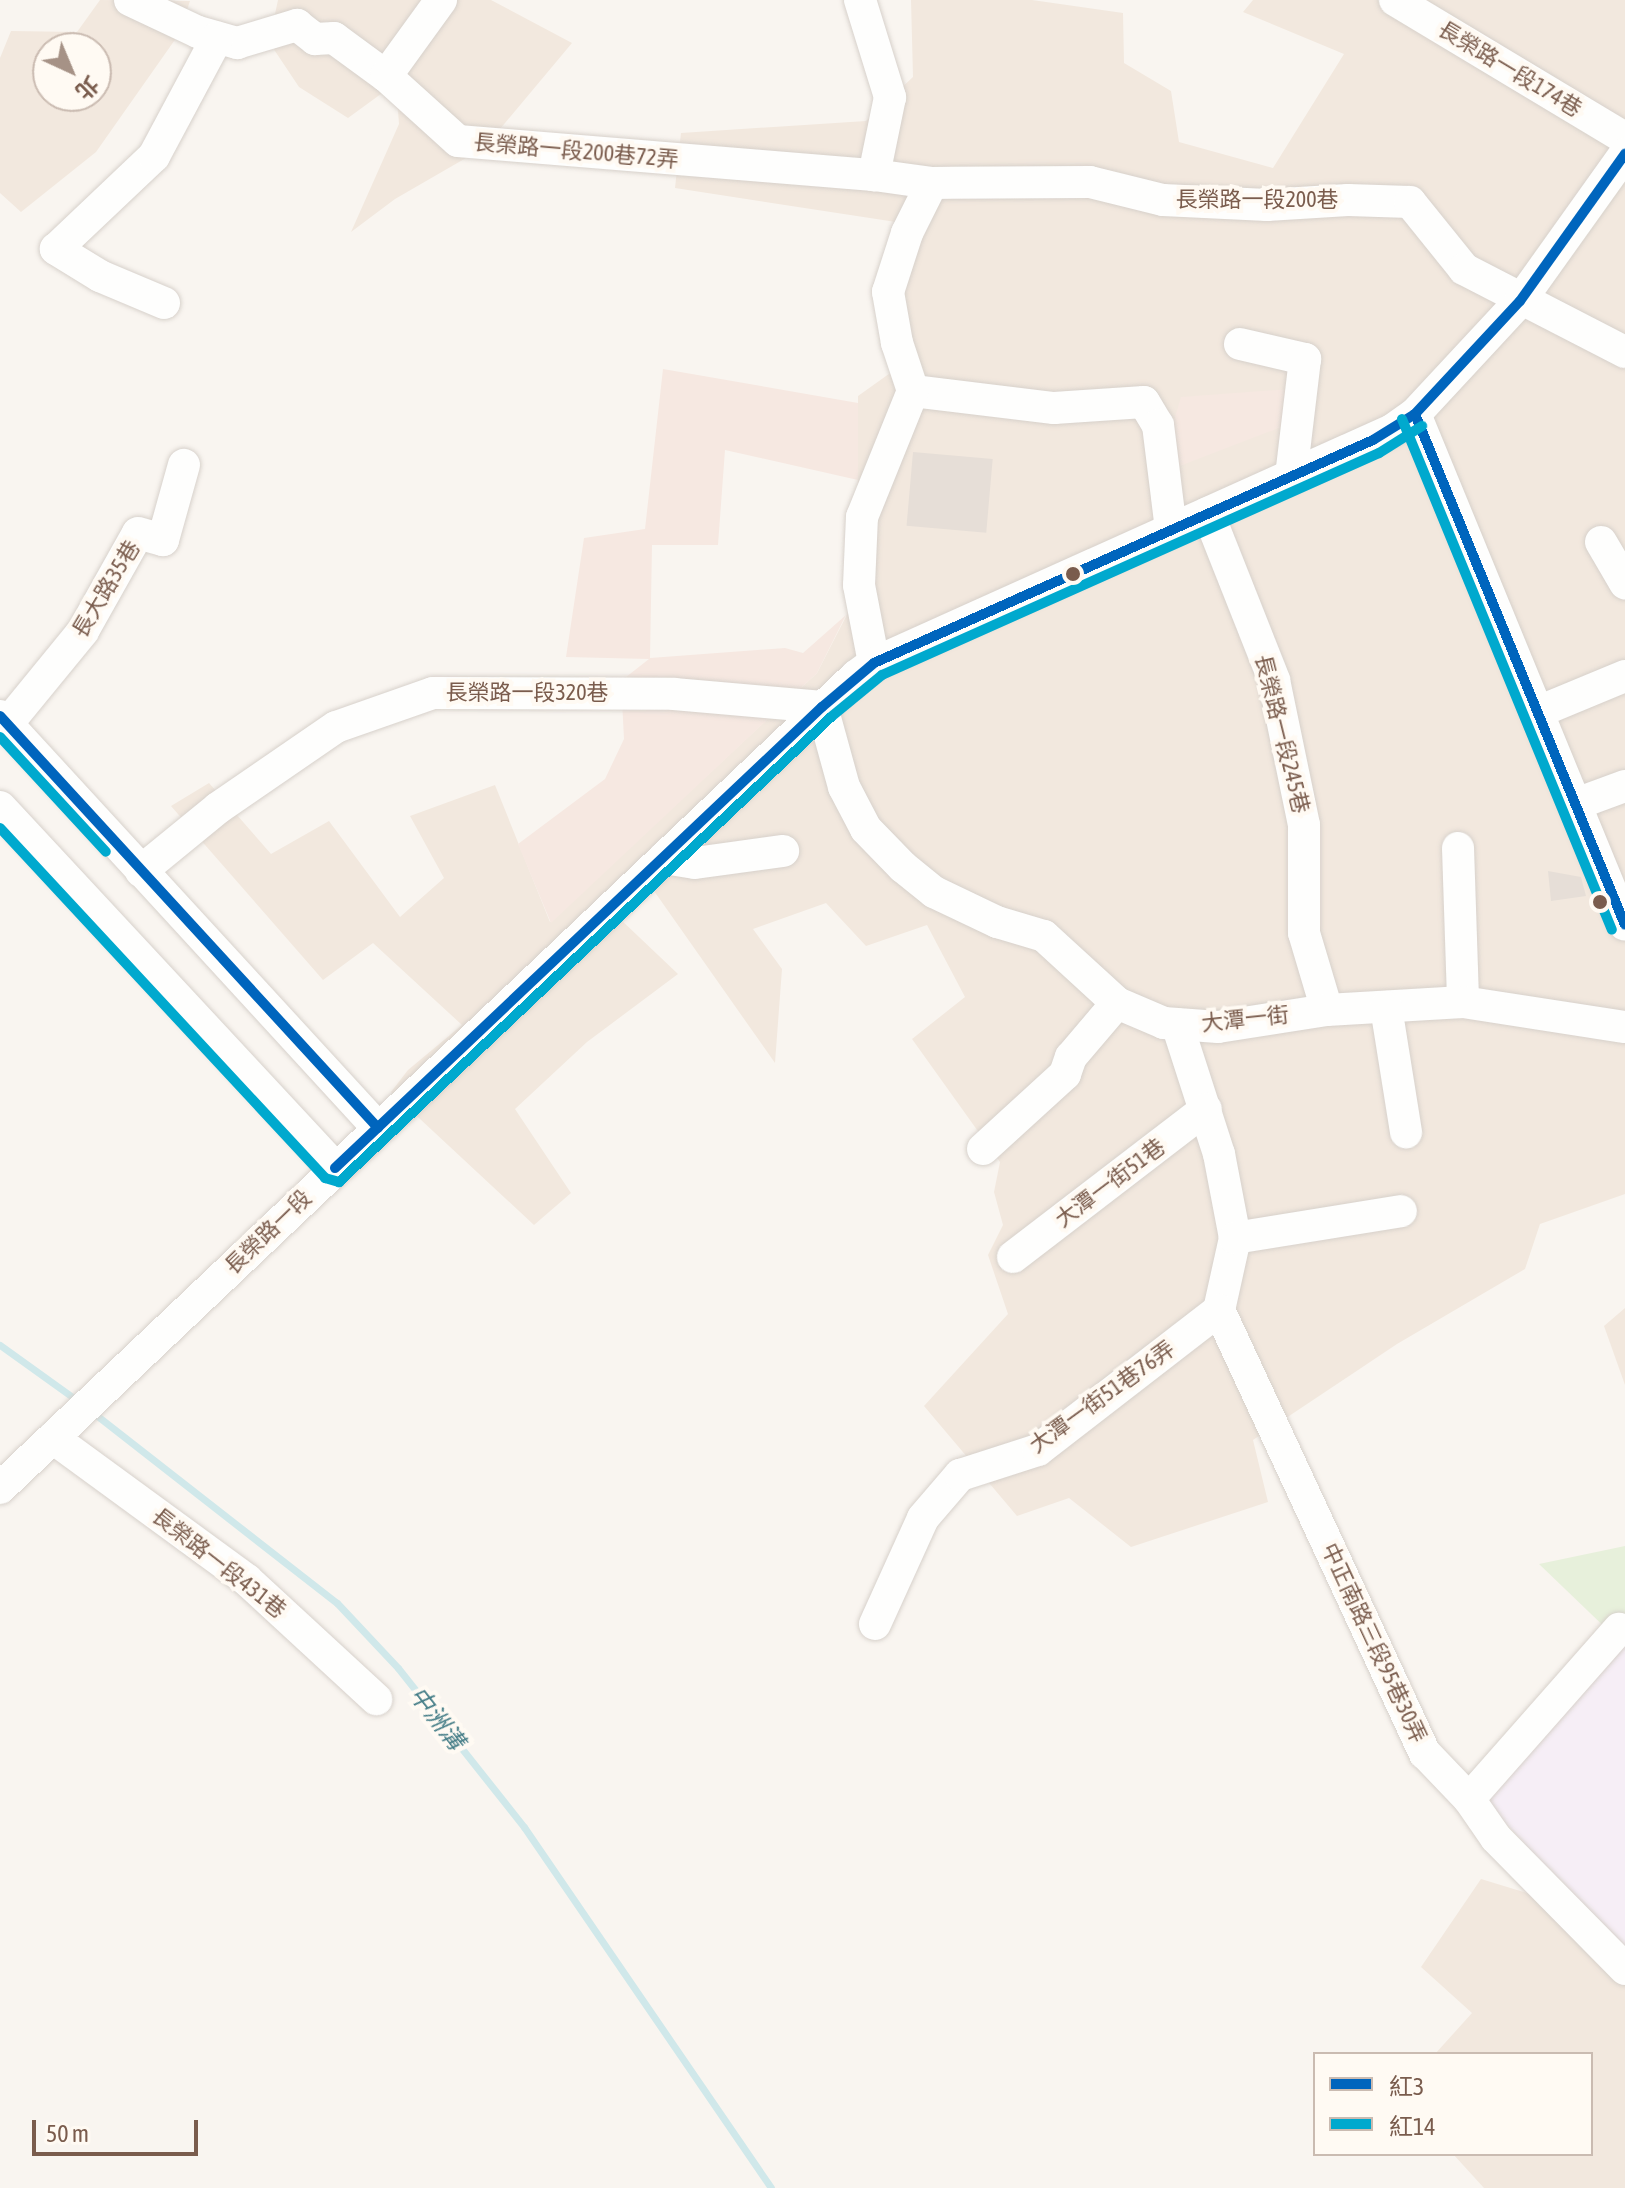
<!DOCTYPE html>
<html>
<head>
<meta charset="utf-8">
<style>
	body { margin:0 }
	#map { position:relative; width:1625px; height:2188px; overflow:hidden; background:#f9f5f0; font-family:"Asap Condensed","Noto Sans TC",sans-serif }
	div>[style] { position:absolute }
	.residential>* { inset:0; background:#f2e8de }
	.commercial>* { inset:0; background:#f6e8e1 }
	.education>* { inset:0; background:#f6eef6 }
	.green>* { inset:0; background:#e7f0db }
	.stream>* { height:7px; margin:-3.5px; padding:0 3.5px; transform-origin:3.5px; border-radius:3.5px; background:#d0e8ea }
	.building>* { inset:0; background:#e6ded7; transform-origin:0 0 }
	.roads { filter:drop-shadow(0 0 2px #d7d1cb) drop-shadow(0 0 2px #d7d1cb) }
	.minor>* { height:32px; margin:-16px; padding:0 16px; transform-origin:16px; border-radius:16px; background:#fefefd }
	.bus-1>* { height:10px; margin:-5px; padding:0 5px; transform-origin:5px; border-radius:5px; background:#0065bd }
	.bus-2>* { height:10px; margin:-5px; padding:0 5px; transform-origin:5px; border-radius:5px; background:#00a9ce }
	.dots>* { width:22px; height:22px; translate:-50% -50%; box-sizing:border-box; border:4px solid #fffaf3; border-radius:50% }
	span { translate:-50% -50%; white-space:nowrap; text-align:center; line-height:1.15; -webkit-text-stroke:8px #fffaf3; paint-order:stroke }
	.street-label { font-size:22px; color:#7a5c4d }
	.water-label { font-size:24px; color:#437c86; font-style:italic }
	.legend { position:absolute; left:1313px; top:2052px; width:280px; height:104px; box-sizing:border-box; background:#fffaf3; border:2px solid #cabbb1; margin:0; padding:10px 14px; list-style:none; font-size:24px; color:#7a5c4d }
	.legend li { display:flex; align-items:center; gap:16px; height:40px }
	.legend b { width:40px; border:2px solid #cabbb1 }
	.north { position:absolute; left:32px; top:32px; width:80px; height:80px; box-sizing:border-box; background:#fffaf3; border:2px solid #cabbb1; border-radius:50%; rotate:136deg; font-size:22px; font-weight:700; line-height:32px; text-align:center; color:#7a5c4d }
	.north::after { content:''; display:block; margin:auto; width:28px; height:36px; background:#a69286; clip-path:polygon(50% 0,100% 100%,50% 72%,0 100%) }
	.scale { position:absolute; left:32px; top:2120px; width:166px; height:36px; box-sizing:border-box; border:4px solid #7a5c4d; border-top:0; padding-left:10px; font-size:24px; line-height:28px; white-space:nowrap; color:#7a5c4d; -webkit-text-stroke:6px #fffaf3; paint-order:stroke }
</style>
</head>
<body>
<div id="map">
	<div class="residential">
		<div style="clip-path:polygon(evenodd,100px 0,190px 1px,179px 34px,96px 152px,21px 212px,0 193px,0 58px,11px 31px,77px 32px,100px 0,48px 48px,96px 48px,96px 96px,48px 96px,48px 48px)"></div>
		<div style="clip-path:polygon(278px 0,491px 0,572px 43px,485px 147px,395px 199px,351px 232px,399px 124px,396px 83px,348px 118px,299px 87px,269px 42px)"></div>
		<div style="clip-path:polygon(911px 0,1032px 0,1123px 13px,1124px 63px,1171px 91px,1179px 142px,1273px 168px,1344px 54px,1243px 12px,1253px 0,1625px 0,1625px 1194px,1540px 1224px,1525px 1269px,1397px 1344px,1253px 1440px,1268px 1502px,1131px 1547px,1069px 1498px,1017px 1516px,924px 1406px,1008px 1314px,988px 1255px,1003px 1225px,994px 1192px,1000px 1162px,912px 1039px,965px 997px,927px 925px,866px 946px,826px 903px,753px 929px,782px 969px,775px 1063px,647px 881px,619px 918px,678px 974px,587px 1042px,515px 1109px,571px 1193px,534px 1225px,391px 1092px,408px 1070px,462px 1025px,373px 943px,323px 980px,171px 806px,209px 783px,271px 854px,329px 821px,400px 917px,444px 878px,410px 816px,495px 785px,550px 922px,817px 673px,858px 593px,858px 396px,900px 366px,896px 222px,675px 188px,681px 133px,866px 121px,913px 77px)"></div>
		<div style="clip-path:polygon(1625px 1308px,1625px 1385px,1604px 1326px)"></div>
		<div style="clip-path:polygon(1481px 1879px,1556px 1902px,1625px 1974px,1625px 2188px,1484px 2188px,1453px 2154px,1591px 2154px,1591px 2054px,1435px 2054px,1472px 2013px,1421px 1967px)"></div>
	</div>
	<div class="commercial">
		<div style="clip-path:polygon(663px 369px,858px 403px,858px 480px,725px 450px,718px 545px,652px 545px,650px 658px,785px 648px,803px 653px,846px 615px,817px 673px,551px 923px,518px 844px,605px 779px,624px 739px,621px 681px,649px 659px,566px 657px,584px 538px,645px 529px)"></div>
		<div style="clip-path:polygon(1290px 389px,1284px 426px,1172px 469px,1173px 424px,1181px 397px)"></div>
	</div>
	<div class="education">
		<div style="clip-path:polygon(1625px 1635px,1625px 1954px,1482px 1797px)"></div>
	</div>
	<div class="green">
		<div style="clip-path:polygon(1625px 1546px,1625px 1635px,1615px 1637px,1539px 1564px)"></div>
	</div>
	<div class="stream">
		<div style="left:0;top:1345px;width:96px;rotate:35.7deg"></div>
		<div style="left:91px;top:1411px;width:312px;rotate:38deg"></div>
		<div style="left:337px;top:1603px;width:89px;rotate:46.8deg"></div>
		<div style="left:398px;top:1668px;width:203px;rotate:51.6deg"></div>
		<div style="left:524px;top:1827px;width:437px;rotate:55.6deg"></div>
	</div>
	<div class="building">
		<div style="left:913px;top:452px;width:80px;height:74px;rotate:5deg"></div>
		<div style="clip-path:polygon(1548px 871px,1581px 877px,1586px 896px,1551px 901px)"></div>
	</div>
	<div class="roads">
		<div class="minor">
			<div style="left:130px;top:0;width:75px;rotate:25.2deg"></div>
			<div style="left:198px;top:32px;width:41px;rotate:15.8deg"></div>
			<div style="left:237px;top:43px;width:63px;rotate:-16.7deg"></div>
			<div style="left:297px;top:25px;width:23px;rotate:38deg"></div>
			<div style="left:315px;top:39px;width:19px;rotate:-3deg"></div>
			<div style="left:334px;top:38px;width:64px;rotate:36.2deg"></div>
			<div style="left:386px;top:76px;width:97px;rotate:42.1deg"></div>
			<div style="left:458px;top:141px;width:417px;rotate:4.7deg"></div>
			<div style="left:874px;top:175px;width:59px;rotate:7.9deg"></div>
			<div style="left:932px;top:183px;width:158px;rotate:-0.4deg"></div>
			<div style="left:1090px;top:182px;width:75px;rotate:13.9deg"></div>
			<div style="left:1163px;top:200px;width:104px;rotate:2.8deg"></div>
			<div style="left:1267px;top:205px;width:81px;rotate:-3.5deg"></div>
			<div style="left:1348px;top:200px;width:62px;rotate:1.8deg"></div>
			<div style="left:1410px;top:202px;width:86px;rotate:51.1deg"></div>
			<div style="left:1464px;top:269px;width:181px;rotate:27.3deg"></div>
			<div style="left:860px;top:0;width:102px;rotate:72.8deg"></div>
			<div style="left:890px;top:97px;width:80px;rotate:101.6deg"></div>
			<div style="left:1395px;top:0;width:268px;rotate:31deg"></div>
			<div style="left:386px;top:76px;width:94px;rotate:-54.1deg"></div>
			<div style="left:164px;top:303px;width:69px;rotate:-157.1deg"></div>
			<div style="left:100px;top:276px;width:52px;rotate:-148.5deg"></div>
			<div style="left:56px;top:249px;width:135px;rotate:-43.5deg"></div>
			<div style="left:154px;top:156px;width:134px;rotate:-61.9deg"></div>
			<div style="left:1240px;top:344px;width:67px;rotate:13deg"></div>
			<div style="left:1305px;top:359px;width:118px;rotate:96.8deg"></div>
			<div style="left:913px;top:391px;width:142px;rotate:6.9deg"></div>
			<div style="left:1054px;top:408px;width:90px;rotate:-3.8deg"></div>
			<div style="left:1144px;top:402px;width:27px;rotate:59deg"></div>
			<div style="left:1158px;top:425px;width:105px;rotate:82.9deg"></div>
			<div style="left:1415px;top:414px;width:552px;rotate:67.66deg"></div>
			<div style="left:1208px;top:513px;width:180px;rotate:68.4deg"></div>
			<div style="left:1274px;top:680px;width:148px;rotate:78.3deg"></div>
			<div style="left:1304px;top:825px;width:108px;rotate:90deg"></div>
			<div style="left:1304px;top:933px;width:80px;rotate:73.4deg"></div>
			<div style="left:1601px;top:542px;width:48px;rotate:59.7deg"></div>
			<div style="left:874px;top:663px;width:79px;rotate:-100.9deg"></div>
			<div style="left:859px;top:585px;width:68px;rotate:-87.5deg"></div>
			<div style="left:862px;top:517px;width:136px;rotate:-68deg"></div>
			<div style="left:913px;top:391px;width:51px;rotate:-108.4deg"></div>
			<div style="left:897px;top:343px;width:52px;rotate:-100deg"></div>
			<div style="left:888px;top:292px;width:62px;rotate:-72.1deg"></div>
			<div style="left:907px;top:233px;width:56px;rotate:-63.4deg"></div>
			<div style="left:1538px;top:712px;width:94px;rotate:-22.5deg"></div>
			<div style="left:0;top:716px;width:559px;rotate:47.46deg"></div>
			<div style="left:7px;top:724px;width:120px;rotate:-50.7deg"></div>
			<div style="left:83px;top:631px;width:112px;rotate:-60.7deg"></div>
			<div style="left:138px;top:533px;width:26px;rotate:16deg"></div>
			<div style="left:163px;top:540px;width:78px;rotate:-74.4deg"></div>
			<div style="left:1576px;top:804px;width:52px;rotate:-20.2deg"></div>
			<div style="left:0;top:807px;width:492px;rotate:47.1deg"></div>
			<div style="left:1458px;top:848px;width:154px;rotate:88.1deg"></div>
			<div style="left:664px;top:858px;width:31px;rotate:9deg"></div>
			<div style="left:695px;top:863px;width:89px;rotate:-7.8deg"></div>
			<div style="left:141px;top:871px;width:99px;rotate:-39.3deg"></div>
			<div style="left:218px;top:808px;width:143px;rotate:-34.5deg"></div>
			<div style="left:336px;top:727px;width:103px;rotate:-19.3deg"></div>
			<div style="left:433px;top:693px;width:241px;rotate:0.2deg"></div>
			<div style="left:674px;top:694px;width:149px;rotate:5deg"></div>
			<div style="left:822px;top:707px;width:83px;rotate:74.6deg"></div>
			<div style="left:844px;top:787px;width:47px;rotate:62.4deg"></div>
			<div style="left:866px;top:829px;width:53px;rotate:45.8deg"></div>
			<div style="left:903px;top:867px;width:40px;rotate:39deg"></div>
			<div style="left:934px;top:892px;width:70px;rotate:25.5deg"></div>
			<div style="left:997px;top:922px;width:49px;rotate:16.6deg"></div>
			<div style="left:1044px;top:936px;width:99px;rotate:42.5deg"></div>
			<div style="left:1117px;top:1003px;width:51px;rotate:23.1deg"></div>
			<div style="left:1164px;top:1023px;width:54px;rotate:4.2deg"></div>
			<div style="left:1218px;top:1027px;width:110px;rotate:-8.9deg"></div>
			<div style="left:1327px;top:1010px;width:136px;rotate:-3.4deg"></div>
			<div style="left:1463px;top:1002px;width:164px;rotate:8.8deg"></div>
			<div style="left:1386px;top:1007px;width:127px;rotate:80.9deg"></div>
			<div style="left:1177px;top:1024px;width:137px;rotate:72.1deg"></div>
			<div style="left:1219px;top:1154px;width:86px;rotate:79.2deg"></div>
			<div style="left:1235px;top:1238px;width:74px;rotate:102.5deg"></div>
			<div style="left:983px;top:1149px;width:111px;rotate:-42.4deg"></div>
			<div style="left:1065px;top:1074px;width:18px;rotate:-71deg"></div>
			<div style="left:1071px;top:1057px;width:71px;rotate:-49.6deg"></div>
			<div style="left:1235px;top:1238px;width:168px;rotate:-9.2deg"></div>
			<div style="left:1013px;top:1257px;width:243px;rotate:-37.5deg"></div>
			<div style="left:1219px;top:1310px;width:489px;rotate:65.1deg"></div>
			<div style="left:1425px;top:1753px;width:64px;rotate:46.3deg"></div>
			<div style="left:1469px;top:1799px;width:47px;rotate:55.3deg"></div>
			<div style="left:1496px;top:1838px;width:184px;rotate:45.4deg"></div>
			<div style="left:53px;top:1438px;width:240px;rotate:36.2deg"></div>
			<div style="left:247px;top:1580px;width:176px;rotate:42.7deg"></div>
			<div style="left:0;top:1488px;width:1180px;rotate:-43.49deg"></div>
			<div style="left:856px;top:676px;width:22px;rotate:-36deg"></div>
			<div style="left:874px;top:663px;width:568px;rotate:-24.22deg"></div>
			<div style="left:1392px;top:430px;width:28px;rotate:-35deg"></div>
			<div style="left:1415px;top:414px;width:154px;rotate:-47.1deg"></div>
			<div style="left:1520px;top:301px;width:181px;rotate:-54.5deg"></div>
			<div style="left:875px;top:1624px;width:116px;rotate:-65.6deg"></div>
			<div style="left:923px;top:1518px;width:57px;rotate:-49.3deg"></div>
			<div style="left:960px;top:1475px;width:82px;rotate:-17.8deg"></div>
			<div style="left:1038px;top:1450px;width:229px;rotate:-37.7deg"></div>
			<div style="left:1469px;top:1799px;width:227px;rotate:-48.6deg"></div>
		</div>
	</div>
	<div class="bus-1">
		<div style="left:1415px;top:414px;width:552px;rotate:67.66deg"></div>
		<div style="left:0;top:716px;width:559px;rotate:47.46deg"></div>
		<div style="left:335px;top:1168px;width:671px;rotate:-43.43deg"></div>
		<div style="left:822px;top:707px;width:68px;rotate:-40.2deg"></div>
		<div style="left:874px;top:663px;width:547px;rotate:-24.08deg"></div>
		<div style="left:1373px;top:440px;width:49px;rotate:-31.8deg"></div>
		<div style="left:1415px;top:414px;width:154px;rotate:-47.1deg"></div>
		<div style="left:1520px;top:301px;width:181px;rotate:-54.5deg"></div>
	</div>
	<div class="bus-2">
		<div style="left:1402px;top:419px;width:552px;rotate:67.66deg"></div>
		<div style="left:0;top:737px;width:156px;rotate:47.3deg"></div>
		<div style="left:0;top:828px;width:478px;rotate:47.1deg"></div>
		<div style="left:325px;top:1178px;width:15px;rotate:16deg"></div>
		<div style="left:339px;top:1182px;width:677px;rotate:-43.38deg"></div>
		<div style="left:831px;top:717px;width:66px;rotate:-39.5deg"></div>
		<div style="left:882px;top:675px;width:544px;rotate:-24.07deg"></div>
		<div style="left:1379px;top:453px;width:51px;rotate:-32.1deg"></div>
	</div>
	<div class="dots">
		<div style="left:1073px;top:574px;background:#7a5c4d"></div>
		<div style="left:1600px;top:902px;background:#7a5c4d"></div>
	</div>
	<div class="street-label">
		<span style="left:1510px;top:69px;rotate:31deg">長榮路一段174巷</span>
		<span style="left:576px;top:151px;rotate:5deg">長榮路一段200巷72弄</span>
		<span style="left:1257px;top:200px">長榮路一段200巷</span>
		<span style="left:106px;top:589px;rotate:-59deg">長大路35巷</span>
		<span style="left:527px;top:693px">長榮路一段320巷</span>
		<span style="left:1282px;top:734px;rotate:76deg">長榮路一段245巷</span>
		<span style="left:1245px;top:1019px;rotate:-6deg">大潭一街</span>
		<span style="left:1110px;top:1183px;rotate:-37deg">大潭一街51巷</span>
		<span style="left:268px;top:1232px;rotate:-44deg">長榮路一段</span>
		<span style="left:1102px;top:1397px;rotate:-36deg">大潭一街51巷76弄</span>
		<span style="left:219px;top:1563px;rotate:38deg">長榮路一段431巷</span>
		<span style="left:1374px;top:1643px;rotate:65deg">中正南路三段95巷30弄</span>
	</div>
	<div class="water-label">
		<span style="left:437px;top:1718px;rotate:52deg">中洲溝</span>
	</div>
	<ul class="legend">
	<li><b style="height:10px;background:#0065bd"></b>紅3</li>
	<li><b style="height:10px;background:#00a9ce"></b>紅14</li>
	</ul>
	<div class="north">北</div>
	<div class="scale">50 m</div>
</div>
</body>
</html>
